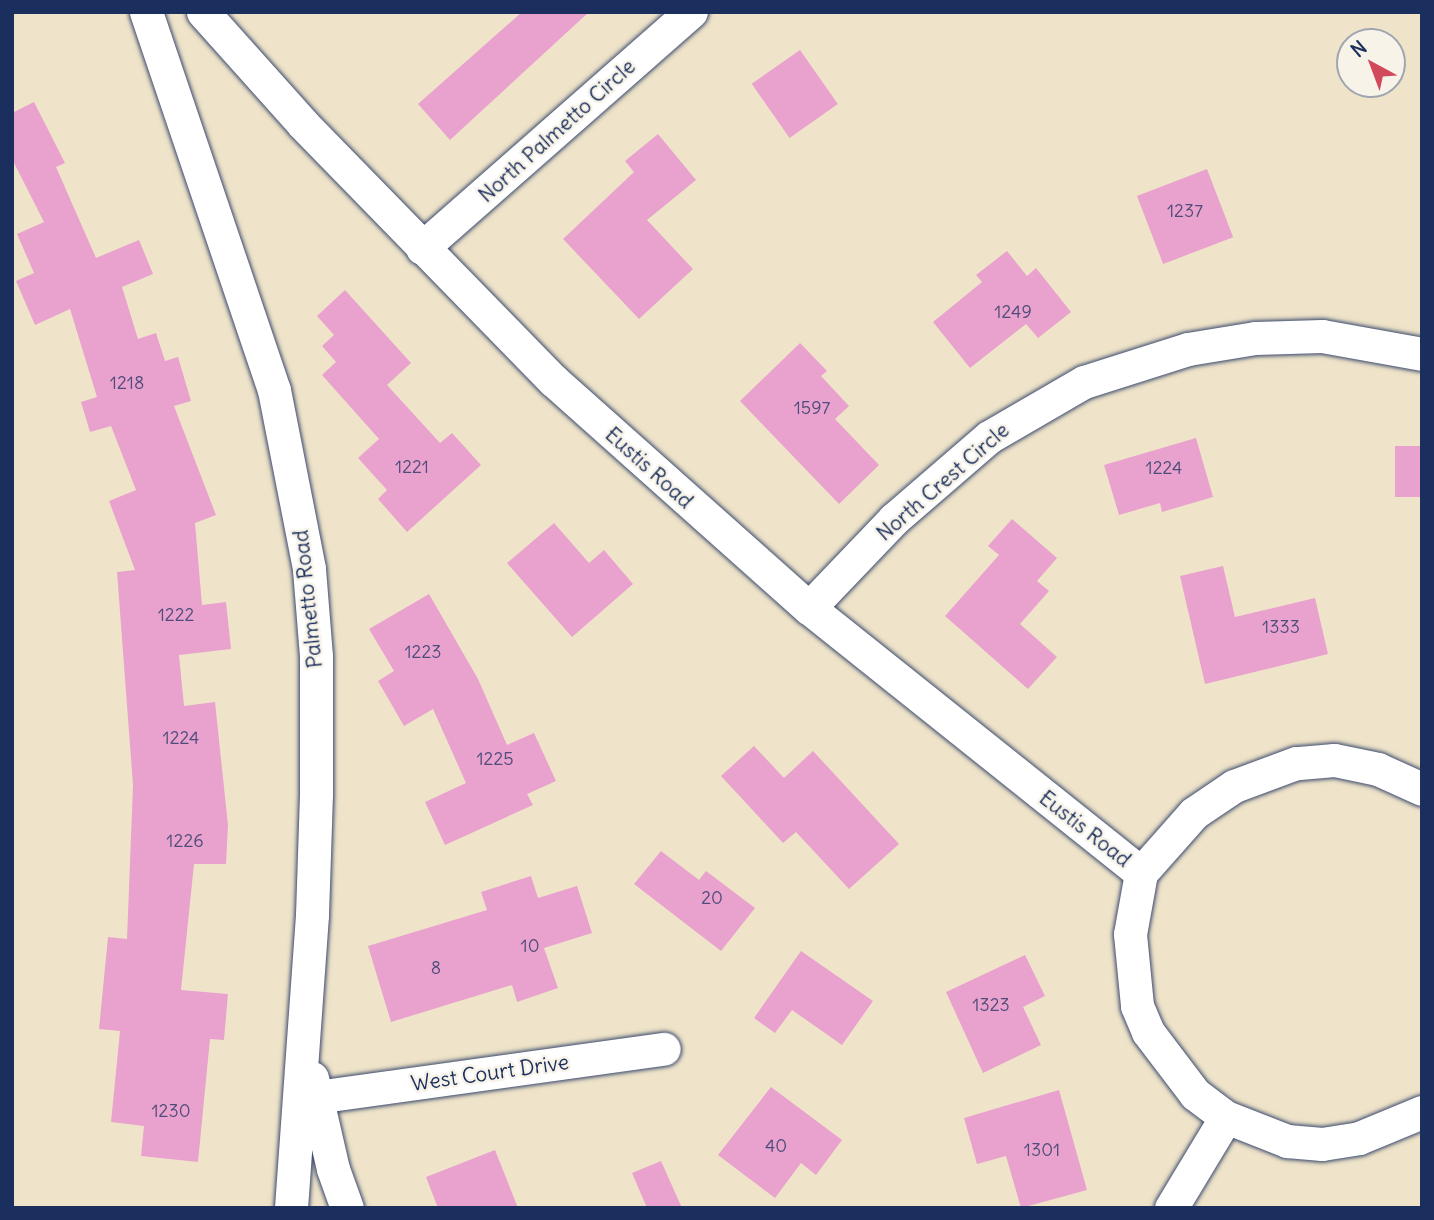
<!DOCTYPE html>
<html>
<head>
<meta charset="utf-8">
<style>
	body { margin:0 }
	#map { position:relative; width:1434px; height:1220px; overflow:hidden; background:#efe4c9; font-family:Delius,sans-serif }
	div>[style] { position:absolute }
	.building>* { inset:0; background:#e9a2ce; transform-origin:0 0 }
	.roads { filter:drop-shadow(0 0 2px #3b4a6e) drop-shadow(0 0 2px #3b4a6e) }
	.minor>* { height:33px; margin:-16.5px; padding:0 16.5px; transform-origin:16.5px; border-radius:16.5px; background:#fff }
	span { translate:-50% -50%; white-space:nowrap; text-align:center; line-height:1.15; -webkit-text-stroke:5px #f7f3e8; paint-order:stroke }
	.number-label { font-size:18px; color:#4e4c7a }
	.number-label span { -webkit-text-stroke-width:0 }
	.street-label { font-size:21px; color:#1b2f5e }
	.frame { position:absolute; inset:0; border:14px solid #1b2f5e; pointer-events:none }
	.north { position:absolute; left:1336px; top:28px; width:70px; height:70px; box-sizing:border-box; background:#f7f3e8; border:2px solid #9fa5b1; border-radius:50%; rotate:319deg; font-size:19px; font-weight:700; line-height:28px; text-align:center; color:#1b2f5e }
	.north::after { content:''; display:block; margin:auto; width:24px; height:32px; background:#d1495b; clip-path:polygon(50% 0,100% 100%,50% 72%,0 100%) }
</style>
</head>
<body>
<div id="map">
	<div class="building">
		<div style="clip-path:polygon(522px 12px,589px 12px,450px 140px,418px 104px)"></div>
		<div style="left:800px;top:50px;width:66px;height:59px;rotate:55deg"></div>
		<div style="clip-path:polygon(34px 102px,65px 163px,56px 167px,96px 258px,139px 240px,153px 274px,122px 287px,138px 339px,156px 333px,165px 361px,178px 357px,191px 401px,174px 406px,216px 515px,195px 523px,202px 605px,226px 602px,231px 649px,179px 655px,184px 706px,215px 702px,228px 825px,226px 864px,194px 864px,181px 990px,228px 994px,224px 1040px,210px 1039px,198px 1162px,141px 1156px,144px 1126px,111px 1122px,120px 1031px,99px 1029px,108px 937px,127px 939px,133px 785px,117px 572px,135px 570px,109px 501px,136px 490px,111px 426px,90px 432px,81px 402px,97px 397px,70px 309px,35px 325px,16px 281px,34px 273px,17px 234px,44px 222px,12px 159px,12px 113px)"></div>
		<div style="clip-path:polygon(658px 134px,696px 180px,647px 220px,693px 269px,639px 319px,563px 239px,634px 172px,625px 161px)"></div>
		<div style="left:1207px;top:169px;width:73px;height:75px;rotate:69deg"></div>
		<div style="clip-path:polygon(1007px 251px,1027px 276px,1036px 268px,1071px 312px,1038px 338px,1026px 324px,970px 368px,933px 322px,982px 282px,976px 275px)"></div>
		<div style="clip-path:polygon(345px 290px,411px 363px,387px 385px,440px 443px,452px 433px,481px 465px,407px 532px,378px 499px,387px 490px,358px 458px,379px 439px,322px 375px,336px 362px,322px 346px,334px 335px,317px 316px)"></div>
		<div style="clip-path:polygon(800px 343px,827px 371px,821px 376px,849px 406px,835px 419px,879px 465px,839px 504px,740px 401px)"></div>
		<div style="clip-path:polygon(1196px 438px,1213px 497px,1162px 512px,1160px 503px,1119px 515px,1104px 465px)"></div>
		<div style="left:1395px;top:446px;width:27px;height:51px"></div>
		<div style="clip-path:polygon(1012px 519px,1057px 558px,1037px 581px,1049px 591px,1020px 624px,1057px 657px,1028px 689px,945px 616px,999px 555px,988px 546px)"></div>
		<div style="clip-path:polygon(554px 523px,589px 563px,604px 550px,633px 584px,572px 637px,507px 563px)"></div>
		<div style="clip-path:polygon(1223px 566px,1235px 617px,1315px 598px,1328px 654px,1205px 684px,1180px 576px)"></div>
		<div style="clip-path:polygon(429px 594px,478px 679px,507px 745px,534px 733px,556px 781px,527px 794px,533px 805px,445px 845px,425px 802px,466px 783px,433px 709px,404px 726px,378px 681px,394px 671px,369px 629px)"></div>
		<div style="clip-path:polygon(754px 746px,784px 778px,813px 751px,899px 844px,849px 889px,796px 832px,783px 843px,721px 776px)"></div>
		<div style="clip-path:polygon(661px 851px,699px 880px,706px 871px,755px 908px,721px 951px,634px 884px)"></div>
		<div style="clip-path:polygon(531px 876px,538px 898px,577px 886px,592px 933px,544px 948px,558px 988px,517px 1002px,512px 985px,391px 1022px,368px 946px,487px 910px,481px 892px)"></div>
		<div style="clip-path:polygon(801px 951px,873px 1001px,842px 1045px,792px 1010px,775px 1033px,754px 1018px)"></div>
		<div style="clip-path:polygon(1025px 955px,1045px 996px,1023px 1007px,1041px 1045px,983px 1073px,946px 992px)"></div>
		<div style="clip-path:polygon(771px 1087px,842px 1140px,816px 1175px,801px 1163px,775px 1198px,718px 1155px)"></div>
		<div style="clip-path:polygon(1059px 1090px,1087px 1190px,1021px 1208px,1006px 1156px,977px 1164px,964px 1118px)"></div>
		<div style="clip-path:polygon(495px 1150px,518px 1208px,438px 1208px,426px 1177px)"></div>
		<div style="clip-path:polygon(661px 1161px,682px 1208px,647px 1208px,632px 1173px)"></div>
	</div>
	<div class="roads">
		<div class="minor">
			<div style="left:146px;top:12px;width:399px;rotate:71.3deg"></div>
			<div style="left:274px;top:390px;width:182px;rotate:78.9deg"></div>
			<div style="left:309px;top:569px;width:87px;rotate:85.4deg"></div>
			<div style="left:316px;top:656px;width:138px;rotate:90deg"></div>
			<div style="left:316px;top:794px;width:121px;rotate:91.9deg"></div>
			<div style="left:312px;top:915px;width:294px;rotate:94.1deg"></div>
			<div style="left:203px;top:12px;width:150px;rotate:48.2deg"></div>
			<div style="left:303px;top:124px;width:359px;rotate:45.7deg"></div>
			<div style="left:554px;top:381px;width:341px;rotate:41.7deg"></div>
			<div style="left:809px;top:608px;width:425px;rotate:38.6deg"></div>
			<div style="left:422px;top:248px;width:358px;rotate:-41.3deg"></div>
			<div style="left:809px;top:608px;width:123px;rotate:-46.3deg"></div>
			<div style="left:894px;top:519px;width:125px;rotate:-40.8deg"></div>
			<div style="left:989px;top:437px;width:110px;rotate:-30.1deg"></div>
			<div style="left:1084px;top:382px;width:109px;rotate:-17.6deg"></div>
			<div style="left:1188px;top:349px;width:68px;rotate:-9.3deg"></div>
			<div style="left:1255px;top:338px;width:67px;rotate:-1.7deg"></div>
			<div style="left:1322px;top:336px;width:102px;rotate:10.2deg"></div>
			<div style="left:1422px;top:789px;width:48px;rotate:-155.6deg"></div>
			<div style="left:1378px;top:769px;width:45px;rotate:-168.4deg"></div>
			<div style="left:1334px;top:760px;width:38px;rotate:175deg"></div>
			<div style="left:1296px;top:763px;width:66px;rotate:159.6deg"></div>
			<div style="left:1234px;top:786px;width:48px;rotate:146deg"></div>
			<div style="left:1194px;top:813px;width:80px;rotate:131.5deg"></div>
			<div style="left:1141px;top:873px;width:62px;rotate:100.2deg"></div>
			<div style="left:1130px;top:934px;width:72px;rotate:84.4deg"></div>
			<div style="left:1137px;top:1006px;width:28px;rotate:67deg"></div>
			<div style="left:1148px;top:1032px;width:78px;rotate:52.8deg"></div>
			<div style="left:1195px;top:1094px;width:39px;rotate:37deg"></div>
			<div style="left:1226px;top:1117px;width:66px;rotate:21.5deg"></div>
			<div style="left:1287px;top:1141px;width:35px;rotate:5deg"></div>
			<div style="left:1322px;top:1144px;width:37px;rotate:-9deg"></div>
			<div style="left:1359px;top:1138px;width:68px;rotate:-22.4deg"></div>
			<div style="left:312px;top:1078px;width:93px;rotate:77deg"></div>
			<div style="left:333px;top:1169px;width:41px;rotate:70.3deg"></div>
			<div style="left:316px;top:1097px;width:351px;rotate:-7.9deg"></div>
			<div style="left:1171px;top:1208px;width:106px;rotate:-58.9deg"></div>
		</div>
	</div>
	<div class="number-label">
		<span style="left:1185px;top:211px">1237</span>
		<span style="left:1013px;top:312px">1249</span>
		<span style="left:127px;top:383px">1218</span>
		<span style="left:812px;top:408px">1597</span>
		<span style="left:412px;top:467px">1221</span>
		<span style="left:1164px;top:468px">1224</span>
		<span style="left:176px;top:615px">1222</span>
		<span style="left:1281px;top:627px">1333</span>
		<span style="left:423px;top:652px">1223</span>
		<span style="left:181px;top:738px">1224</span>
		<span style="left:495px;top:759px">1225</span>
		<span style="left:185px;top:841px">1226</span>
		<span style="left:712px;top:898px">20</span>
		<span style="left:530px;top:946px">10</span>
		<span style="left:436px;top:968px">8</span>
		<span style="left:991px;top:1005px">1323</span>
		<span style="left:171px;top:1111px">1230</span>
		<span style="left:776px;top:1146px">40</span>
		<span style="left:1042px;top:1150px">1301</span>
	</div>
	<div class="street-label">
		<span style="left:557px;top:131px;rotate:-42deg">North Palmetto Circle</span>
		<span style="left:649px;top:468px;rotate:42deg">Eustis Road</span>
		<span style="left:943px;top:482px;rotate:-41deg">North Crest Circle</span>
		<span style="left:308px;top:599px;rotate:-96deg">Palmetto Road</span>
		<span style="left:1085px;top:829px;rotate:38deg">Eustis Road</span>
		<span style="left:490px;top:1073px;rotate:-8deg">West Court Drive</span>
	</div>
	<div class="frame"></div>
	<div class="north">N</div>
</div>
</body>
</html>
